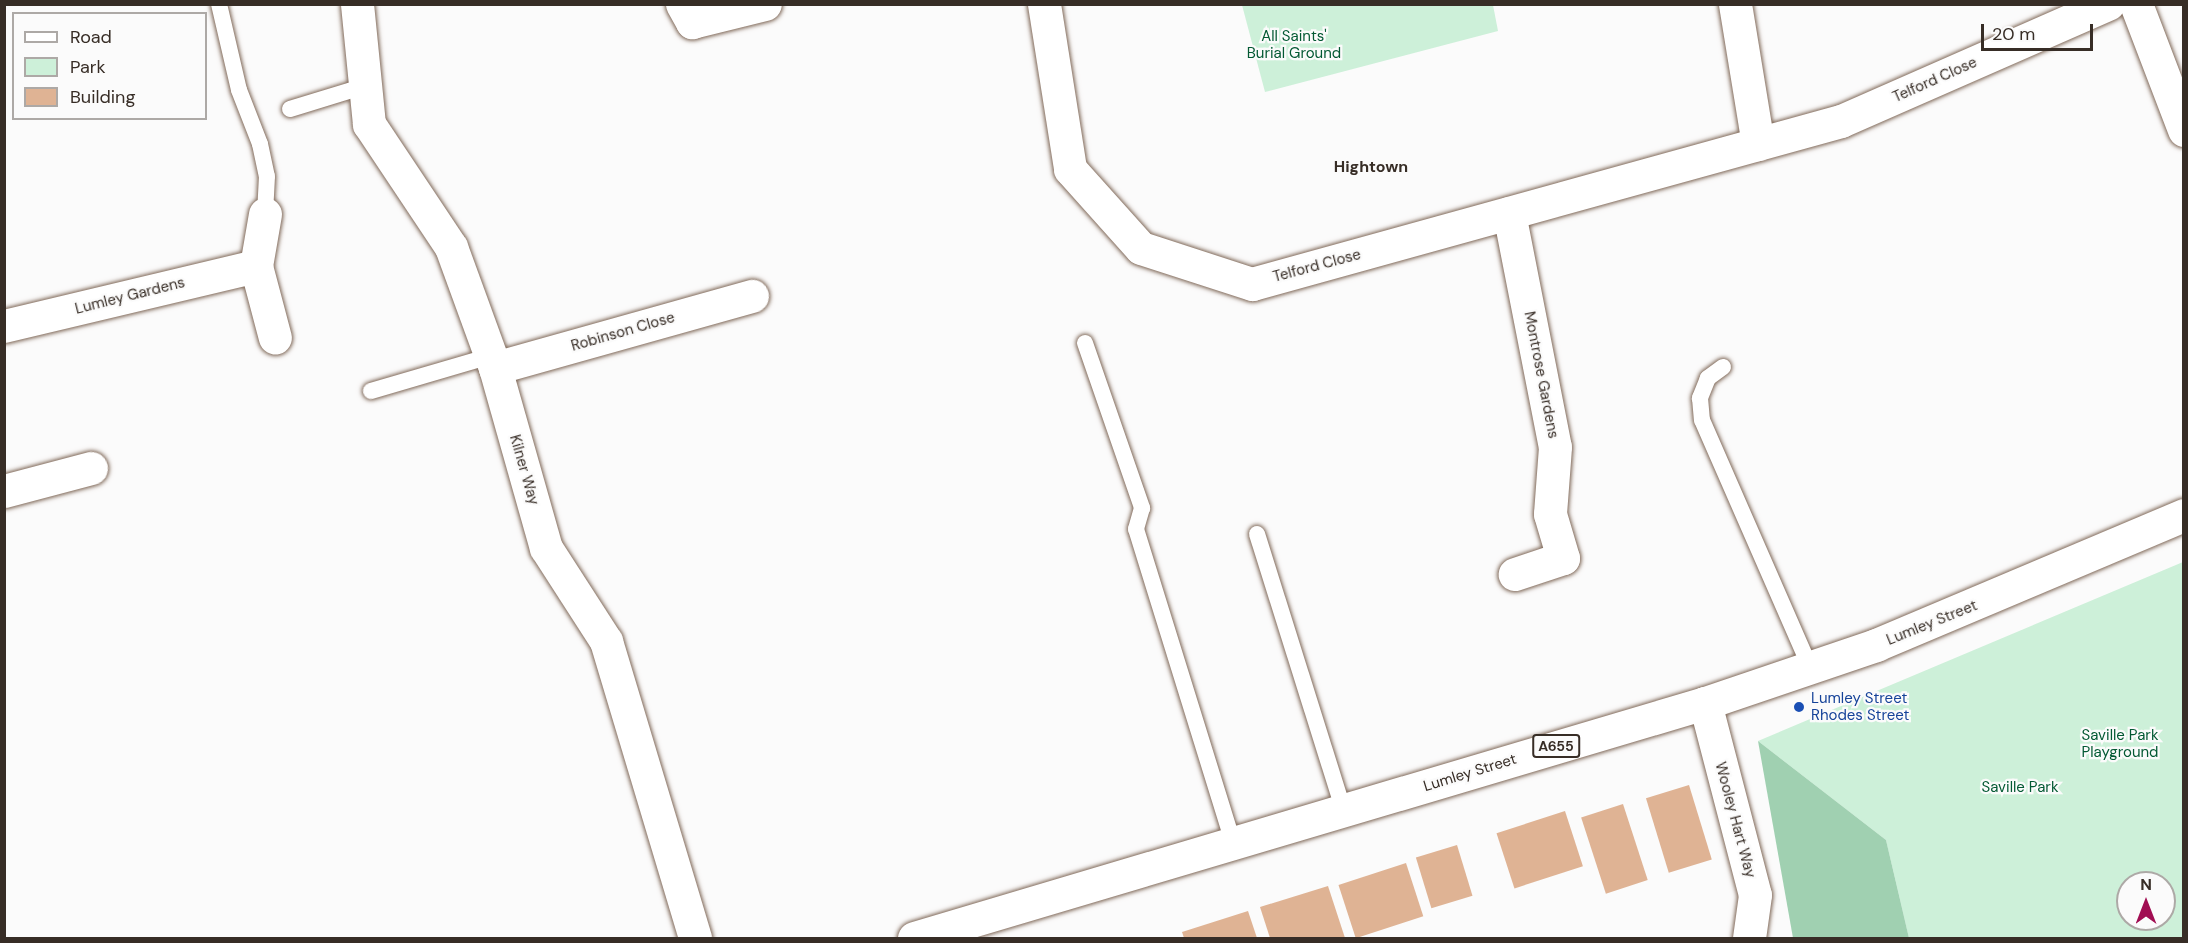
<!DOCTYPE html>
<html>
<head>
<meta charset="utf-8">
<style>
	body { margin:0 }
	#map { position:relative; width:2188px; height:943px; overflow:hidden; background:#fbfbfb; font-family:"DM Sans",sans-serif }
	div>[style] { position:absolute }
	.green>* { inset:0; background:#cdf0d9 }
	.forest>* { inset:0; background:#a0d0b1 }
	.building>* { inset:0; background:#dfb394; transform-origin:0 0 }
	.roads { filter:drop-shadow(0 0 2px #816a5a) drop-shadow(0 0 2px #816a5a) }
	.service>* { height:16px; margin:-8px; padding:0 8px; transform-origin:8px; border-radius:8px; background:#fff }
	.minor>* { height:33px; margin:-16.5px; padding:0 16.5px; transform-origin:16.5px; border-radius:16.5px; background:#fff }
	.primary>* { height:33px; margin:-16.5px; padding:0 16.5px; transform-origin:16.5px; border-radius:16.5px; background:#fff }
	.dots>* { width:16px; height:16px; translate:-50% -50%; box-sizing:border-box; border:3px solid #fbfbfb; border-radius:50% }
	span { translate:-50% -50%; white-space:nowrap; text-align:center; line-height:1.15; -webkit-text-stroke:4.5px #fbfbfb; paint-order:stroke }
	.shield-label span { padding:2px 4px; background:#fbfbfb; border:2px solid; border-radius:4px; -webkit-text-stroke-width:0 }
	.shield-label { font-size:14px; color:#372d26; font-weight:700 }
	.park-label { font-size:15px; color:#035933 }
	.street-label { font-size:15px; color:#372d26 }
	.transit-label { font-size:15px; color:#164399 }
	.left { translate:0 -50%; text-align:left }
	.neighbourhood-label { font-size:16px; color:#372d26; font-weight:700 }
	.frame { position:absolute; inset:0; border:6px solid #372d26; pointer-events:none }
	.legend { position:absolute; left:12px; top:12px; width:195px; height:108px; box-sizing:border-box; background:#fbfbfb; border:2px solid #ada9a6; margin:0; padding:8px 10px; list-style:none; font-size:18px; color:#372d26 }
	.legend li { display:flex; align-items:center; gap:12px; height:30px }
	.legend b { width:30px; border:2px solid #ada9a6 }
	.north { position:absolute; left:2116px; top:871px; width:60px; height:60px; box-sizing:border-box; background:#fbfbfb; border:2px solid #ada9a6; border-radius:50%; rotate:0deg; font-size:16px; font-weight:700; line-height:24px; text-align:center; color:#372d26 }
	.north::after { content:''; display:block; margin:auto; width:21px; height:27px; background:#a10d52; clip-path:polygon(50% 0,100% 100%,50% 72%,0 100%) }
	.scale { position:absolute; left:1981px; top:24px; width:112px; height:27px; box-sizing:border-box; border:3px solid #372d26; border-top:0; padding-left:8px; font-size:18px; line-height:21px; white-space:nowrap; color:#372d26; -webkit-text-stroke:4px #fbfbfb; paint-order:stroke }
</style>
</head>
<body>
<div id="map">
	<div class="green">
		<div style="clip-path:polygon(1242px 5px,1493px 5px,1498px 31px,1265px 92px)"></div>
		<div style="clip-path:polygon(evenodd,2183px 562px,2183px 938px,1909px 938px,1886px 840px,1758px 741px,2183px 562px,2128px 883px,2164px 883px,2164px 919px,2128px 919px,2128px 883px)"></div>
	</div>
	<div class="forest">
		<div style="clip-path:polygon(1758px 741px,1886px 840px,1909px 938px,1793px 938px)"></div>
	</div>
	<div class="building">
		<div style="left:1689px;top:785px;width:78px;height:45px;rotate:73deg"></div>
		<div style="left:1623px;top:804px;width:80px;height:44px;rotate:72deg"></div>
		<div style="left:1565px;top:811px;width:58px;height:72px;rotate:72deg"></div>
		<div style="left:1457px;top:845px;width:53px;height:43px;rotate:73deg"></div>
		<div style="left:1406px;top:863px;width:56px;height:71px;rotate:72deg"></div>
		<div style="clip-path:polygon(1328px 886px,1345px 938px,1270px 938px,1260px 907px)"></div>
		<div style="clip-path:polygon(1248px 911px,1257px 938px,1184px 938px,1182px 932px)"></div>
	</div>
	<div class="roads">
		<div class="service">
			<div style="left:219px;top:4px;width:88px;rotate:76.9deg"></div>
			<div style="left:239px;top:90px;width:58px;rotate:68.7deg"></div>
			<div style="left:260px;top:144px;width:33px;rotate:78deg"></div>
			<div style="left:267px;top:176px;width:38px;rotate:93deg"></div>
			<div style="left:290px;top:109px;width:78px;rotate:-17deg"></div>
			<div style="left:1085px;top:343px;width:175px;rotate:70.9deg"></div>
			<div style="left:1142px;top:508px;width:22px;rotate:106deg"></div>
			<div style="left:1136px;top:529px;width:331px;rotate:72.8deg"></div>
			<div style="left:1723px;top:367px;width:19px;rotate:144deg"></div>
			<div style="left:1708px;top:378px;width:22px;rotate:112deg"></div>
			<div style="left:1700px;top:398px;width:22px;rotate:85deg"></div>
			<div style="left:1702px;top:420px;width:270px;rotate:66.4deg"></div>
			<div style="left:371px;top:391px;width:125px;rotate:-16.3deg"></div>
			<div style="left:1257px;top:534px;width:290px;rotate:72.6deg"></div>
		</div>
		<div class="minor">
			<div style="left:357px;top:4px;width:121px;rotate:84.3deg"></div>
			<div style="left:369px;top:124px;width:148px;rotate:56.3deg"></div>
			<div style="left:451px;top:247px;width:129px;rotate:70deg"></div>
			<div style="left:495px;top:368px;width:187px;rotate:74.2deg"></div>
			<div style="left:546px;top:548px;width:111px;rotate:57.2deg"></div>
			<div style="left:606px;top:641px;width:310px;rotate:73.3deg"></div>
			<div style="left:682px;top:4px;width:21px;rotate:61deg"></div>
			<div style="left:692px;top:22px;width:75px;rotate:-13.9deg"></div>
			<div style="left:1044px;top:4px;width:167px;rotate:81deg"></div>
			<div style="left:1070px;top:169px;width:106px;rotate:48.1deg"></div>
			<div style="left:1141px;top:248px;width:117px;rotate:18deg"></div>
			<div style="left:1252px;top:284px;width:611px;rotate:-15.47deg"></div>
			<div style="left:1841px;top:121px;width:292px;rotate:-23.7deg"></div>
			<div style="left:1735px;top:4px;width:142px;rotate:80.7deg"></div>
			<div style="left:2136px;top:4px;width:135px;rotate:69.1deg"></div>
			<div style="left:1509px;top:213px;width:238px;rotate:78.9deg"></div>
			<div style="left:1555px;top:447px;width:67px;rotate:94.3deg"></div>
			<div style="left:1550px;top:514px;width:46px;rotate:73.5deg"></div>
			<div style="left:1563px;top:558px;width:51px;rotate:161.6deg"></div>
			<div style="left:265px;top:214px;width:53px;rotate:99.8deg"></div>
			<div style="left:256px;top:266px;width:74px;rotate:75.2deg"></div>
			<div style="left:4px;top:326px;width:259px;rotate:-13.4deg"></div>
			<div style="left:495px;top:368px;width:267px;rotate:-15.7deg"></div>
			<div style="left:4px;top:491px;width:90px;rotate:-14.8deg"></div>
			<div style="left:1705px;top:703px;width:198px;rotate:75.4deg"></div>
			<div style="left:1755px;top:895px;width:43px;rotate:97.9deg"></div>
		</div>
		<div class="primary">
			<div style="left:914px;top:938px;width:825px;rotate:-16.55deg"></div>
			<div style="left:1705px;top:703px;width:181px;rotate:-18.7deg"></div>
			<div style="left:1876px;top:645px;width:334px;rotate:-22.9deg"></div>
		</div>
	</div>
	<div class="dots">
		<div style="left:1799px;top:707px;background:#1a4fb4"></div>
	</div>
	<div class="shield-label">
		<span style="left:1556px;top:746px">A655</span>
	</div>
	<div class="park-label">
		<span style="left:1294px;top:45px">All Saints'<br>Burial Ground</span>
		<span style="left:2120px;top:744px">Saville Park<br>Playground</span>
		<span style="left:2020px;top:788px">Saville Park</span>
	</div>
	<div class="street-label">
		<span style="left:1935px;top:80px;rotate:-24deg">Telford Close</span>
		<span style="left:1317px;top:266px;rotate:-15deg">Telford Close</span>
		<span style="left:130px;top:296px;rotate:-14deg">Lumley Gardens</span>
		<span style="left:623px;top:332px;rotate:-16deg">Robinson Close</span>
		<span style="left:1541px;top:375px;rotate:79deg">Montrose Gardens</span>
		<span style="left:524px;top:470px;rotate:74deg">Kilner Way</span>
		<span style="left:1932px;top:623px;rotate:-22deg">Lumley Street</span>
		<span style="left:1470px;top:773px;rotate:-17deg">Lumley Street</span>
		<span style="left:1735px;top:820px;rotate:75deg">Wooley Hart Way</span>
	</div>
	<div class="transit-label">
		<span class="left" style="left:1811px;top:707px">Lumley Street<br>Rhodes Street</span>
	</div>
	<div class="neighbourhood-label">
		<span style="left:1371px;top:167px">Hightown</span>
	</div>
	<div class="frame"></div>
	<ul class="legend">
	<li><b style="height:8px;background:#fff"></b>Road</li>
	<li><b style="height:16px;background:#cdf0d9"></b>Park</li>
	<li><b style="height:16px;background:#dfb394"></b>Building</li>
	</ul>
	<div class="north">N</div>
	<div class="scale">20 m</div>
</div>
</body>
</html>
